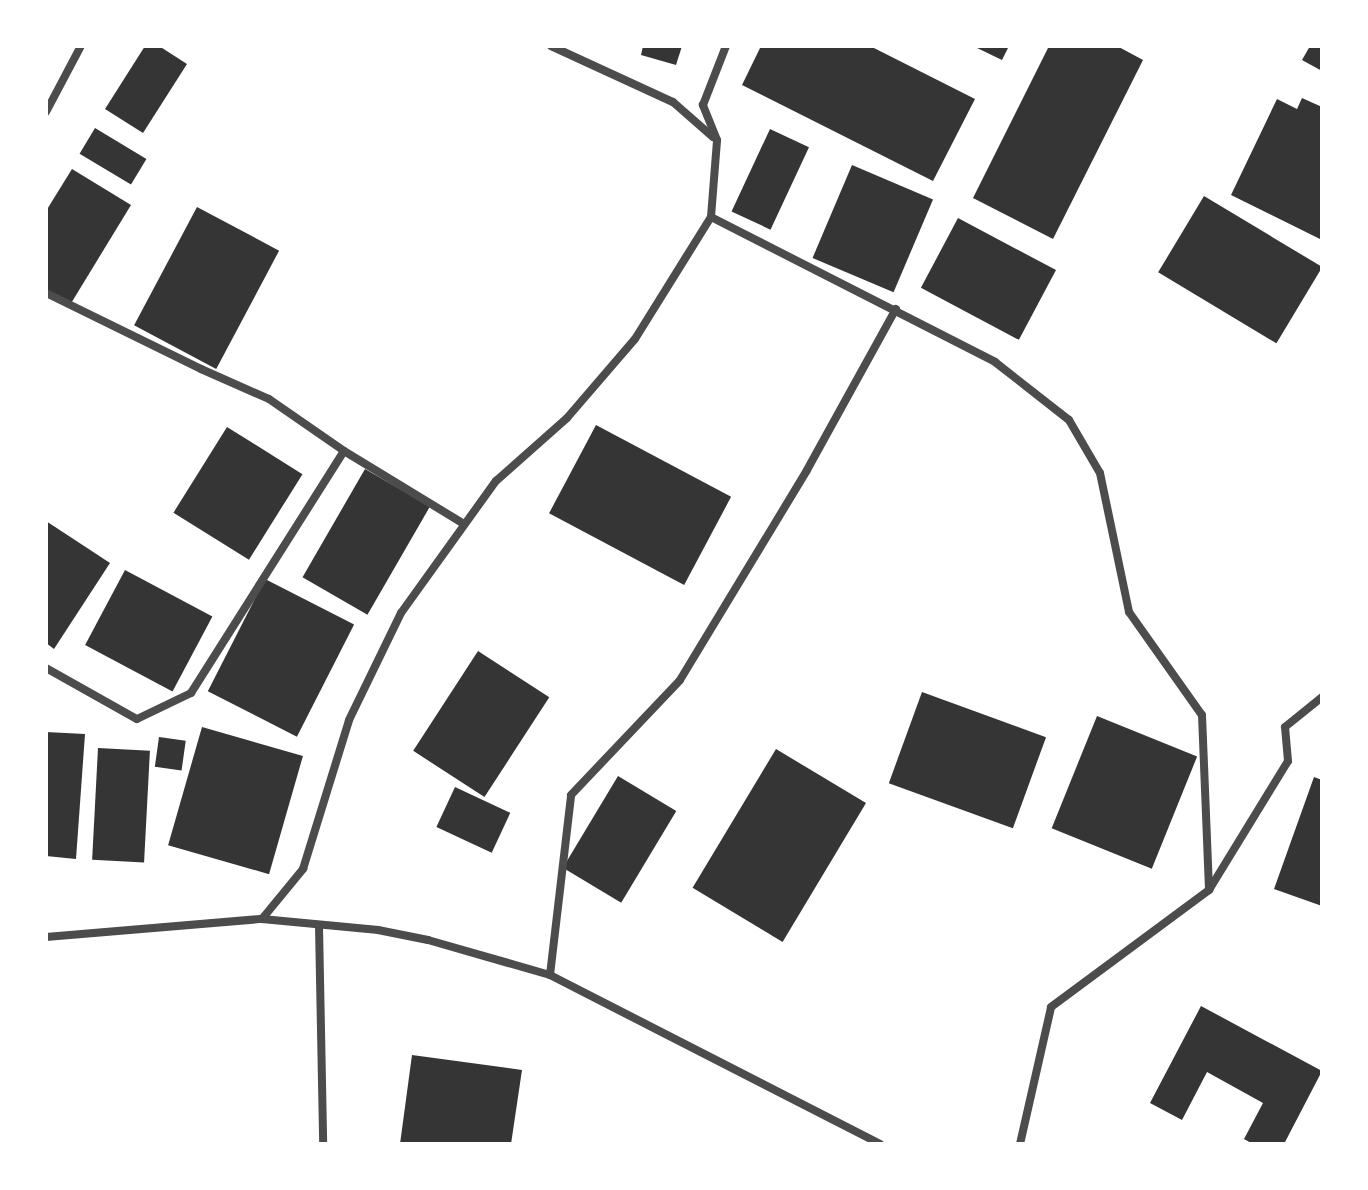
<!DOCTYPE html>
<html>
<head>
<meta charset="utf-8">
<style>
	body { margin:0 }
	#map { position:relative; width:1368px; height:1190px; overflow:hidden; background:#fff; font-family:Overpass,sans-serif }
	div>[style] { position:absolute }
	.building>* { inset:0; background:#353535; transform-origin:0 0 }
	.minor>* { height:8px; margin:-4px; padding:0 4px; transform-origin:4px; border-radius:4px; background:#4c4c4c }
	span { translate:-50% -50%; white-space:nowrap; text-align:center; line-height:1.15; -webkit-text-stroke:7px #fff; paint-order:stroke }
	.frame { position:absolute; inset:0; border:48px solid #fff; pointer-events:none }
</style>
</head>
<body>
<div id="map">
	<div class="building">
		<div style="clip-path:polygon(145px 46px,159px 46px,187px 64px,143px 133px,105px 109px)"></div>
		<div style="clip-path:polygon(643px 46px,682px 46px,676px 65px,641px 55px)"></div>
		<div style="clip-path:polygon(761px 46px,870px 46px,975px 99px,933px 181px,742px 85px)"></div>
		<div style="clip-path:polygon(973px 46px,1009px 46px,1002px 60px)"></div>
		<div style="clip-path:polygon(1049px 46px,1117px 46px,1143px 60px,1053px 239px,973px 198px)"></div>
		<div style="clip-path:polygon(1310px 46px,1322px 46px,1322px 71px,1302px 60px)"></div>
		<div style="clip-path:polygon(1302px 98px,1322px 107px,1322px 240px,1231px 195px,1277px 99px,1297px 109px)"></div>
		<div style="left:95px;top:128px;width:60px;height:30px;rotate:31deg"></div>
		<div style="left:770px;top:129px;width:43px;height:91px;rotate:25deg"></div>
		<div style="left:852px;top:165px;width:88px;height:101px;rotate:23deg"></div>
		<div style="clip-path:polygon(72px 169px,131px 205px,70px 305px,46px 290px,46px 211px)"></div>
		<div style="left:1204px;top:196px;width:138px;height:89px;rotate:31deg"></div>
		<div style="left:197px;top:207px;width:93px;height:134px;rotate:28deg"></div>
		<div style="left:958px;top:218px;width:111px;height:79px;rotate:28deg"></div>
		<div style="left:596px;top:425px;width:153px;height:100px;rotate:28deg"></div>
		<div style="left:227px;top:427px;width:89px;height:101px;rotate:32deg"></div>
		<div style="left:365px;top:469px;width:75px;height:125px;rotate:30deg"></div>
		<div style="clip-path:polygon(46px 521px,110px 563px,54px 649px,46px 643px)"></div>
		<div style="left:125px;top:570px;width:99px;height:85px;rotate:28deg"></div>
		<div style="left:265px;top:579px;width:100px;height:126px;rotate:27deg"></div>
		<div style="left:478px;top:651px;width:85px;height:119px;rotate:33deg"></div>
		<div style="left:922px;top:692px;width:132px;height:97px;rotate:20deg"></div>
		<div style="left:1097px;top:716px;width:108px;height:121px;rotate:22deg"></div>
		<div style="left:202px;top:727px;width:105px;height:123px;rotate:16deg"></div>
		<div style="clip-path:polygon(46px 732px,85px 734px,76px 859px,46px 856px)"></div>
		<div style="left:159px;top:737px;width:27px;height:30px;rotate:8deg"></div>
		<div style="left:98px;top:748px;width:52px;height:112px;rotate:3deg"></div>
		<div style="left:776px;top:749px;width:105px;height:162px;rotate:31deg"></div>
		<div style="left:618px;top:776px;width:68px;height:107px;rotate:31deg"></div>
		<div style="clip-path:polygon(1314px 777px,1322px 780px,1322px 906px,1274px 889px)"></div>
		<div style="left:455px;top:787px;width:61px;height:44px;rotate:25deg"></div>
		<div style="clip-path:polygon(1201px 1006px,1322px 1071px,1284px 1144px,1253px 1144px,1244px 1139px,1263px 1103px,1207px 1072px,1182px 1120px,1150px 1103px)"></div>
		<div style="clip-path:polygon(412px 1055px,522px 1070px,511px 1144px,400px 1144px)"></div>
	</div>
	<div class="minor">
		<div style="left:551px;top:46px;width:134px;rotate:24.7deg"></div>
		<div style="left:673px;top:102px;width:53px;rotate:41.2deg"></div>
		<div style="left:46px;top:112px;width:75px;rotate:-62.1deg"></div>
		<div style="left:711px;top:217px;width:319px;rotate:27deg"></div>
		<div style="left:995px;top:362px;width:94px;rotate:38.1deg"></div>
		<div style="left:1069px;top:420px;width:61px;rotate:59.7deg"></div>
		<div style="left:1100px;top:473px;width:142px;rotate:78.2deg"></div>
		<div style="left:1129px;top:612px;width:126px;rotate:54.7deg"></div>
		<div style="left:1202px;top:715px;width:175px;rotate:87.7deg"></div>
		<div style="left:46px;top:293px;width:173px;rotate:26.1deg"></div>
		<div style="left:201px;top:369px;width:74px;rotate:23.8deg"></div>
		<div style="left:269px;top:399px;width:91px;rotate:34.7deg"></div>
		<div style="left:344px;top:451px;width:140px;rotate:31.3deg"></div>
		<div style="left:46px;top:668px;width:104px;rotate:29.3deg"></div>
		<div style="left:137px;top:719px;width:60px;rotate:-25.7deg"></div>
		<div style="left:191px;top:693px;width:286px;rotate:-57.7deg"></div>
		<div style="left:262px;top:919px;width:65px;rotate:-50.6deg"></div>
		<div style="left:303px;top:869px;width:156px;rotate:-72.8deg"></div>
		<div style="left:349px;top:720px;width:119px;rotate:-64.1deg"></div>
		<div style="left:401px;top:613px;width:163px;rotate:-54.3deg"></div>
		<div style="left:496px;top:481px;width:95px;rotate:-41.6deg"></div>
		<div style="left:567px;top:418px;width:104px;rotate:-49.3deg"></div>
		<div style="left:635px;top:339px;width:144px;rotate:-58.1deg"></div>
		<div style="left:711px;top:217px;width:77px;rotate:-85.5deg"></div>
		<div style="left:717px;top:140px;width:38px;rotate:-112deg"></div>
		<div style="left:703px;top:105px;width:63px;rotate:-68.7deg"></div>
		<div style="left:319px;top:926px;width:218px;rotate:88.9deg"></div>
		<div style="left:46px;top:937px;width:217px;rotate:-4.8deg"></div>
		<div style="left:262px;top:919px;width:117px;rotate:5.4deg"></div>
		<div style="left:378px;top:930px;width:51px;rotate:11.3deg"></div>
		<div style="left:428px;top:940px;width:127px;rotate:16deg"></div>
		<div style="left:550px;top:975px;width:371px;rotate:27.1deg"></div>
		<div style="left:550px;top:975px;width:181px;rotate:-83.3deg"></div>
		<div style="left:571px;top:795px;width:158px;rotate:-46.5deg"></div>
		<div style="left:680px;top:680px;width:245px;rotate:-58.8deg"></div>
		<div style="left:807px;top:470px;width:184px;rotate:-61.1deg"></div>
		<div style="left:1020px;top:1144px;width:140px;rotate:-77.2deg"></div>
		<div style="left:1051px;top:1007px;width:197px;rotate:-36.5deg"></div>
		<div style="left:1209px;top:890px;width:151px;rotate:-58.5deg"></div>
		<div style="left:1288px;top:761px;width:34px;rotate:-95deg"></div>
		<div style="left:1285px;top:727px;width:48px;rotate:-39deg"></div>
	</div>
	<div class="frame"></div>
</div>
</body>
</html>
